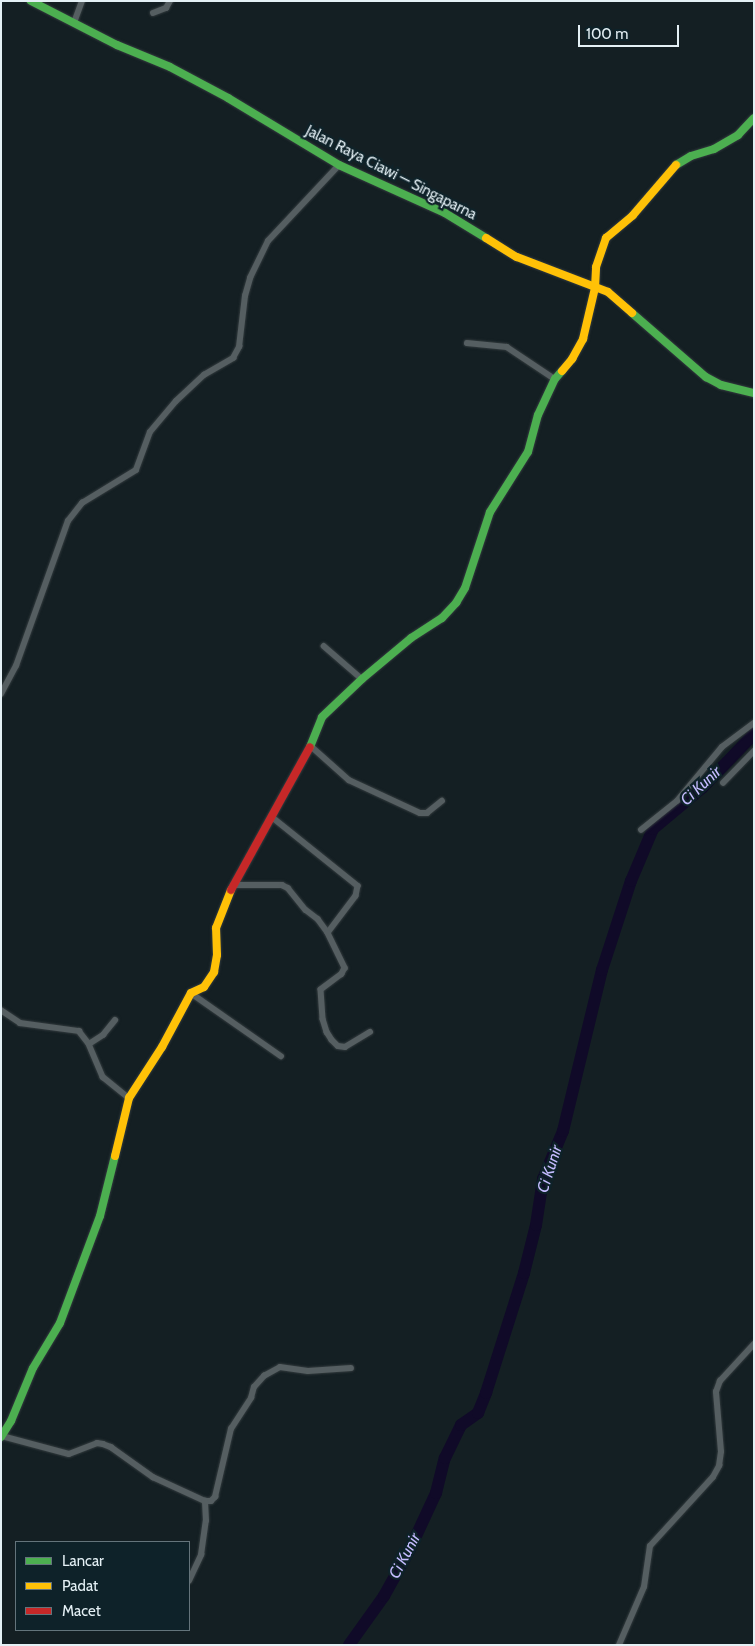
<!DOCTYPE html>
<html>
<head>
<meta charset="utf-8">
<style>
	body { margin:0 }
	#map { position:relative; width:755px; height:1646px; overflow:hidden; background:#141f23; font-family:Cabin,sans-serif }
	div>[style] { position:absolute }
	.river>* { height:12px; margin:-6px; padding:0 6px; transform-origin:6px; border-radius:6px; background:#100a28 }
	.roads { filter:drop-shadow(0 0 1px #333b3e) drop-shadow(0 0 1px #333b3e) }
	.street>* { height:5.5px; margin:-2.75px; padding:0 2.75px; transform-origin:2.75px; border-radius:2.75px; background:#555e61 }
	.fast>* { height:8px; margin:-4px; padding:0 4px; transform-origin:4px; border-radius:4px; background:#4caf50 }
	.slow>* { height:8px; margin:-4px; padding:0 4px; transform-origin:4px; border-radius:4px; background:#ffc107 }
	.jam>* { height:8px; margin:-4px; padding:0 4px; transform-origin:4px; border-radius:4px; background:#c62828 }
	span { translate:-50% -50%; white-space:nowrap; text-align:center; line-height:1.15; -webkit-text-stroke:4.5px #0e2229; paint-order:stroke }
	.street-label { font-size:15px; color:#e4f0f5 }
	.water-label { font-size:16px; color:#c5bcff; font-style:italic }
	.frame { position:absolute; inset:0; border:2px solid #e4f0f5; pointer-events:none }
	.legend { position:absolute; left:15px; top:1541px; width:175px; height:90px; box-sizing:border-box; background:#0e2229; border:1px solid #64747b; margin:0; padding:6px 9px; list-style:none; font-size:15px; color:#e4f0f5 }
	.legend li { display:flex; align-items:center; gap:10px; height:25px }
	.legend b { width:25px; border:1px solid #64747b }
	.scale { position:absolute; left:578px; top:25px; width:101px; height:22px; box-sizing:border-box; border:2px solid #e4f0f5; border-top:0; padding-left:6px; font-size:15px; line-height:18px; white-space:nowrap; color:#e4f0f5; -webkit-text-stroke:4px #0e2229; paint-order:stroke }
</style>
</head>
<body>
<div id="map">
	<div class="river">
		<div style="left:349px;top:1645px;width:60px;rotate:-54.5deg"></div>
		<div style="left:384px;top:1596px;width:54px;rotate:-61deg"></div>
		<div style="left:410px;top:1549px;width:62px;rotate:-65.1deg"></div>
		<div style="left:436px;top:1493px;width:36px;rotate:-76deg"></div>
		<div style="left:445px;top:1458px;width:37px;rotate:-64deg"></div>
		<div style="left:461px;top:1425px;width:21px;rotate:-35deg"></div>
		<div style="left:478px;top:1413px;width:22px;rotate:-68deg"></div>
		<div style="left:486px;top:1393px;width:126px;rotate:-72.4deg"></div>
		<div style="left:524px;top:1273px;width:49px;rotate:-76deg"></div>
		<div style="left:536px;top:1225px;width:47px;rotate:-81.3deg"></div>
		<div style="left:543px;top:1179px;width:52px;rotate:-67.4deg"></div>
		<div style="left:563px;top:1131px;width:166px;rotate:-76.4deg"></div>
		<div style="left:602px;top:970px;width:94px;rotate:-72deg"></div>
		<div style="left:631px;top:881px;width:56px;rotate:-67.1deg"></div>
		<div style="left:653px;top:829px;width:64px;rotate:-39.9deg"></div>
		<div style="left:702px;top:788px;width:75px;rotate:-46.1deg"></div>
	</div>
	<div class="roads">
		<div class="street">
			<div style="left:153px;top:13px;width:14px;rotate:-21deg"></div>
			<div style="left:166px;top:8px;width:8px;rotate:-60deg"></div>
			<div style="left:74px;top:23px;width:23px;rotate:-70deg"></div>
			<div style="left:467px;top:343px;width:40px;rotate:5.7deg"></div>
			<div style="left:507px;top:347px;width:58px;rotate:33.7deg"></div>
			<div style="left:324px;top:646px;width:50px;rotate:41deg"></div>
			<div style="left:1px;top:694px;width:32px;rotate:-62deg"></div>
			<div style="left:16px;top:666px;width:154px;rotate:-70.3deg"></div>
			<div style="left:68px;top:521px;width:23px;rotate:-52deg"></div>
			<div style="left:82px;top:503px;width:63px;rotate:-31.4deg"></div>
			<div style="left:136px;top:470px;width:40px;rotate:-69.8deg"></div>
			<div style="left:150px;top:432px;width:40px;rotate:-50deg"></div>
			<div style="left:176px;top:401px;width:38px;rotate:-43deg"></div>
			<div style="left:204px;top:375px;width:34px;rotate:-30deg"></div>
			<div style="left:233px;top:358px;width:13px;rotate:-61deg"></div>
			<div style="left:239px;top:347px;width:51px;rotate:-83.3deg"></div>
			<div style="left:245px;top:296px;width:19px;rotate:-74deg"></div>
			<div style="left:250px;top:278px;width:41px;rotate:-64.1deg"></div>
			<div style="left:268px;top:241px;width:104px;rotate:-46.9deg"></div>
			<div style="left:311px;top:746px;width:51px;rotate:41.8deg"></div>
			<div style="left:349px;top:780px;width:78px;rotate:24.9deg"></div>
			<div style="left:420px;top:813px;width:7px"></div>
			<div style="left:427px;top:813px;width:19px;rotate:-39deg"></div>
			<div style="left:723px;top:783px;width:45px;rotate:-45.9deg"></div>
			<div style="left:272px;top:817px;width:110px;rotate:38.7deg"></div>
			<div style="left:358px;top:886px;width:10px;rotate:101deg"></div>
			<div style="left:356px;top:896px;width:46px;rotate:127.1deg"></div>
			<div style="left:641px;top:830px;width:46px;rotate:-38.9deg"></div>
			<div style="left:677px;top:801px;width:70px;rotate:-50.2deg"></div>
			<div style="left:722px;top:747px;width:40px;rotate:-37deg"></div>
			<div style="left:233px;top:885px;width:49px"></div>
			<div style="left:282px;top:885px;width:7px;rotate:27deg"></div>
			<div style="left:288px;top:888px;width:28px;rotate:51deg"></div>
			<div style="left:306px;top:910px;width:15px;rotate:37deg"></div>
			<div style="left:318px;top:919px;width:17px;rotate:54deg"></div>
			<div style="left:328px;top:933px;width:39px;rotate:64deg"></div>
			<div style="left:345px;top:968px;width:7px;rotate:117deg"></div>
			<div style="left:342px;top:974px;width:26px;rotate:143deg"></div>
			<div style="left:321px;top:990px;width:29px;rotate:86deg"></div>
			<div style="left:323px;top:1019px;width:14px;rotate:73deg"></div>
			<div style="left:327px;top:1032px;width:9px;rotate:58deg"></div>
			<div style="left:332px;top:1040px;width:8px;rotate:45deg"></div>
			<div style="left:338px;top:1046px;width:7px;rotate:8deg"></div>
			<div style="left:345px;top:1047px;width:29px;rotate:-31deg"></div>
			<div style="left:191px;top:993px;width:110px;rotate:35deg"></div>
			<div style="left:1px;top:1010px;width:23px;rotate:34deg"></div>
			<div style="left:20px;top:1023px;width:60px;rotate:7.7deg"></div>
			<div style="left:79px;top:1031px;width:16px;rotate:52deg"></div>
			<div style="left:89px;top:1044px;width:36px;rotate:67deg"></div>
			<div style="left:103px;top:1077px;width:33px;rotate:39deg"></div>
			<div style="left:89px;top:1044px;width:17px;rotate:-33deg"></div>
			<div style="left:103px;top:1035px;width:19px;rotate:-51deg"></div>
			<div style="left:2px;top:1436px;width:69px;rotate:15deg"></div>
			<div style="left:69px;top:1454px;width:30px;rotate:-21deg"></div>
			<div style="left:97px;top:1443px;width:6px;rotate:9deg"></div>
			<div style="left:103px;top:1444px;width:9px;rotate:21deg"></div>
			<div style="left:111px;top:1447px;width:52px;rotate:35.5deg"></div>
			<div style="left:153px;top:1477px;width:57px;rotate:24.8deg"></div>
			<div style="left:205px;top:1501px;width:6px"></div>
			<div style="left:211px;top:1501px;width:6px;rotate:-45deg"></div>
			<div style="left:215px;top:1497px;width:70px;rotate:-76.8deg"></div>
			<div style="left:231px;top:1429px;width:37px;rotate:-57deg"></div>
			<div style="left:251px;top:1398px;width:11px;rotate:-75deg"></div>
			<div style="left:254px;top:1387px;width:15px;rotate:-48deg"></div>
			<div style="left:264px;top:1376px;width:18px;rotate:-29deg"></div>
			<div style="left:280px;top:1367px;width:28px;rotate:8deg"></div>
			<div style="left:308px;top:1371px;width:43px;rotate:-4deg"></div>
			<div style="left:189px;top:1581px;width:29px;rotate:-65deg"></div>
			<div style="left:201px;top:1555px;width:34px;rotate:-82deg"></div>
			<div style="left:206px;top:1521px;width:20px;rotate:-93deg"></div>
			<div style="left:619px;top:1645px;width:63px;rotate:-66.7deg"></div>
			<div style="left:644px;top:1587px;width:41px;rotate:-81.7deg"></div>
			<div style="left:650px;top:1546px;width:93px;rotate:-47.6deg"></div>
			<div style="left:713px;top:1477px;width:13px;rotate:-61deg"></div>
			<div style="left:719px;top:1466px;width:14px;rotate:-82deg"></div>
			<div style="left:721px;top:1452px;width:60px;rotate:-94.8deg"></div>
			<div style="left:716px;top:1392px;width:12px;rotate:-70deg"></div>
			<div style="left:720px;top:1381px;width:50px;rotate:-47.4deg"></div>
		</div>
		<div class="fast">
			<div style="left:31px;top:1px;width:97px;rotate:27.1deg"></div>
			<div style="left:117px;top:45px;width:57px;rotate:22.5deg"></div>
			<div style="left:170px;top:67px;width:66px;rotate:28.1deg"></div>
			<div style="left:228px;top:98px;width:130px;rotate:31.1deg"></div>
			<div style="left:339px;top:165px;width:116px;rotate:24.4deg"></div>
			<div style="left:445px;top:213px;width:48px;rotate:31.4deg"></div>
			<div style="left:676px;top:165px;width:17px;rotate:-31deg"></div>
			<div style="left:691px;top:156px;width:24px;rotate:-17deg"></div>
			<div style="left:714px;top:149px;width:28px;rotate:-30deg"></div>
			<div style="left:738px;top:135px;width:23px;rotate:-47deg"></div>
			<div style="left:632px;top:313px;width:98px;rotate:40.9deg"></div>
			<div style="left:706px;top:377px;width:17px;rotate:28deg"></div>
			<div style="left:721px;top:385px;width:34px;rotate:14deg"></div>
			<div style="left:310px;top:747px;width:32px;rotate:-68deg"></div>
			<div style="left:322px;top:717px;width:55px;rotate:-43.5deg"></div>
			<div style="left:362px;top:679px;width:64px;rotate:-39.9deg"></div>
			<div style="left:411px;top:638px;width:37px;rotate:-33deg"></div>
			<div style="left:442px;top:618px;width:21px;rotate:-47deg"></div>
			<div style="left:456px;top:603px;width:17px;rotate:-59deg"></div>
			<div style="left:465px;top:588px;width:80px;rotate:-71.8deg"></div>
			<div style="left:490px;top:512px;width:71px;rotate:-57.7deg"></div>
			<div style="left:528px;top:452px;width:38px;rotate:-75deg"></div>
			<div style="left:538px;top:415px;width:40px;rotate:-65deg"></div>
			<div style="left:555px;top:379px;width:11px;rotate:-49deg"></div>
			<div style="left:1px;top:1437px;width:19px;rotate:-58deg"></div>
			<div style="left:11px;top:1421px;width:57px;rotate:-67.5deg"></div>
			<div style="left:33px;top:1368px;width:52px;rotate:-59deg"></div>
			<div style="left:60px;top:1323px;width:114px;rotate:-69.5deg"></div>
			<div style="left:100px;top:1216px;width:62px;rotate:-76deg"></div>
		</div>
		<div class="slow">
			<div style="left:486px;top:238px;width:36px;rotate:32deg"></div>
			<div style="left:517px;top:257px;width:97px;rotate:21deg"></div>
			<div style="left:608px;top:292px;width:32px;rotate:41deg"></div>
			<div style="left:562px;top:371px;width:16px;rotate:-50deg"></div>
			<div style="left:572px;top:359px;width:23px;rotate:-61deg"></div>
			<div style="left:583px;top:339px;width:52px;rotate:-76.8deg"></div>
			<div style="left:595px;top:288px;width:21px;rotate:-87deg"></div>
			<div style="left:596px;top:267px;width:31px;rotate:-71deg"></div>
			<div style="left:606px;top:238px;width:35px;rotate:-40deg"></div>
			<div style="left:633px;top:215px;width:66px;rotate:-49.3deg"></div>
			<div style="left:115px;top:1156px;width:60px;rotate:-76.4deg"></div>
			<div style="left:129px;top:1098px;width:61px;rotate:-57.1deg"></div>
			<div style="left:162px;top:1047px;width:61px;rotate:-61.8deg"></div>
			<div style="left:191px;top:993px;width:14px;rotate:-25deg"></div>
			<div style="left:204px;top:987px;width:18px;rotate:-56deg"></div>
			<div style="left:214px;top:972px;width:17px;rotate:-80deg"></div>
			<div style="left:217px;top:955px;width:27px;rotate:-92deg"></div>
			<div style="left:216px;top:928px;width:41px;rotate:-68.5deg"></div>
		</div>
		<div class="jam">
			<div style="left:231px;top:890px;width:163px;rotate:-61.1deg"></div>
		</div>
	</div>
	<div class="street-label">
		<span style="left:391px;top:173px;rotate:27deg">Jalan Raya Ciawi — Singaparna</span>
	</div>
	<div class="water-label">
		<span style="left:701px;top:786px;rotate:-43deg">Ci Kunir</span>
		<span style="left:550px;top:1169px;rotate:-72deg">Ci Kunir</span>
		<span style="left:405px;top:1556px;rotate:-62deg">Ci Kunir</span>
	</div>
	<div class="frame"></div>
	<ul class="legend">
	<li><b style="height:6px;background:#4caf50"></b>Lancar</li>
	<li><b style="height:6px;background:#ffc107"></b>Padat</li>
	<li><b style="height:6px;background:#c62828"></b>Macet</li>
	</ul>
	<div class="scale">100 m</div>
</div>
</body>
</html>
